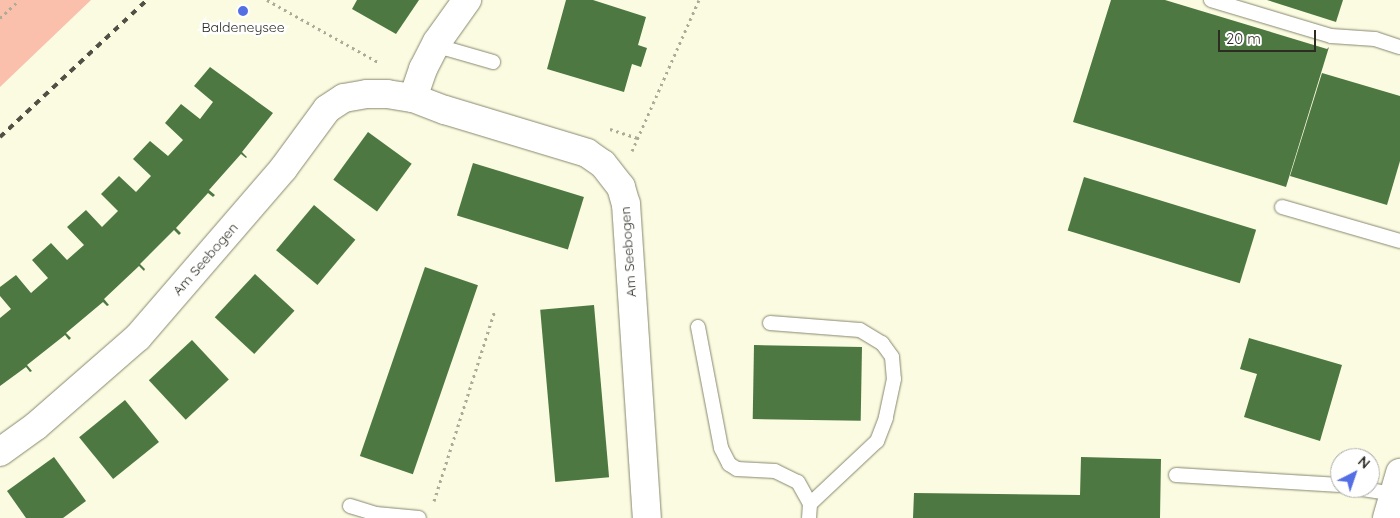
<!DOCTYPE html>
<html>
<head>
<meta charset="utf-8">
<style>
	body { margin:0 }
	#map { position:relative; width:1400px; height:518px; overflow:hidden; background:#fbfbe1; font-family:Quicksand,sans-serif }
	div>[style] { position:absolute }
	.green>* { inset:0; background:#fac0ab }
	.building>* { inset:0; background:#4e7842; transform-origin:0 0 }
	.path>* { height:3px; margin-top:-1.5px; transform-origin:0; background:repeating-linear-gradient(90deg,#abab97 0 2.5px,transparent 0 6.5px) }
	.roads { filter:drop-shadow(0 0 1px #888770) drop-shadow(0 0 1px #888770) }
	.lane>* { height:14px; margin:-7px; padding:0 7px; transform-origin:7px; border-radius:7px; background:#fff }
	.street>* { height:28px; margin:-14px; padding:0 14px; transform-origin:14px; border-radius:14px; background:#fff }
	.rail>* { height:4px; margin-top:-2px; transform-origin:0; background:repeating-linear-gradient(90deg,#515044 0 6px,transparent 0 12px) }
	.dots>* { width:14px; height:14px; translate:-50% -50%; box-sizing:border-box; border:2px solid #fff; border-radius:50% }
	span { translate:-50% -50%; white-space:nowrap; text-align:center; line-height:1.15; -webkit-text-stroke:5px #fff; paint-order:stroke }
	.poi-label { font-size:14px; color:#2d2c23 }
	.street-label { font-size:14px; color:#2d2c23 }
	.north { position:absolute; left:1330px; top:448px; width:50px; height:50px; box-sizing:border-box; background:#fff; border:1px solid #ababa7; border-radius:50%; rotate:41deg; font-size:14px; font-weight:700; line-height:20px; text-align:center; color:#2d2c23 }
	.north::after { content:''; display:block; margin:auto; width:18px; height:22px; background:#546ee4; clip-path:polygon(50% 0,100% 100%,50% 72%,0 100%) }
	.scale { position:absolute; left:1218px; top:30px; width:98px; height:22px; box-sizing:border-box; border:2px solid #2d2c23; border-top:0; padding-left:6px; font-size:15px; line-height:18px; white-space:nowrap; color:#2d2c23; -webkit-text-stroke:4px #fff; paint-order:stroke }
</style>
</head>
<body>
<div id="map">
	<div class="green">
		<div style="clip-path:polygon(0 0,91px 0,0 87px)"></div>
	</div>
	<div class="building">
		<div style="clip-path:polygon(357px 0,419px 0,396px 34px,352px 9px)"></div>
		<div style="clip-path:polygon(566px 0,593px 0,646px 17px,638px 45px,647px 48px,641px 67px,632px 64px,624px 92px,547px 69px)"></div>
		<div style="clip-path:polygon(1111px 0,1165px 0,1327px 49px,1329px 47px,1286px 187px,1073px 122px)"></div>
		<div style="clip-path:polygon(1267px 0,1343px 0,1336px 22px)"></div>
		<div style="clip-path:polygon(210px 67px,273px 113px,242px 152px,247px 157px,246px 158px,241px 154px,209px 190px,215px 195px,213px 197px,208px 193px,176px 228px,181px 233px,179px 235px,174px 230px,140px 264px,145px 269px,144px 271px,139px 266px,104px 299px,109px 305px,107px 306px,103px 302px,66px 333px,71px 338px,69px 340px,65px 335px,27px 365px,32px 371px,30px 372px,26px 367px,0 386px,0 318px,11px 309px,0 296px,0 287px,16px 275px,31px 293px,48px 278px,32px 260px,51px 243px,67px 260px,84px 245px,67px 227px,86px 210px,102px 227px,118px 211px,101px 194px,119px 176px,136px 192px,151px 176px,133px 159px,150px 141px,168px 156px,183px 140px,165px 123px,181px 104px,200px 119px,213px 102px,194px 86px)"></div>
		<div style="clip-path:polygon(1322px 73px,1400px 96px,1400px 161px,1387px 205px,1290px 176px)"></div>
		<div style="left:368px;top:132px;width:54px;height:59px;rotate:36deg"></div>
		<div style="left:473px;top:163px;width:116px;height:55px;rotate:17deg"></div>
		<div style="left:1084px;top:177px;width:180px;height:56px;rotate:17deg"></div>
		<div style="left:314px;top:205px;width:54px;height:59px;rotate:40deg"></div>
		<div style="left:425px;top:267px;width:56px;height:200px;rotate:19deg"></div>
		<div style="left:255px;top:274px;width:54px;height:59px;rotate:43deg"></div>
		<div style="left:594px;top:305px;width:173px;height:54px;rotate:85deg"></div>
		<div style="clip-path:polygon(1249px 338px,1342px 365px,1320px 441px,1244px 417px,1257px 374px,1240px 369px)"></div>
		<div style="left:192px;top:340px;width:54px;height:59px;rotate:47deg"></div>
		<div style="left:754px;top:345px;width:108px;height:74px;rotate:1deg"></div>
		<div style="left:125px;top:400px;width:54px;height:59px;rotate:51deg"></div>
		<div style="clip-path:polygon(54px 457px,86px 501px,63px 518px,26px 518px,7px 491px)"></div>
		<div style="clip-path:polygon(1081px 457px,1161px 459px,1160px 518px,913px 518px,914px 493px,1080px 495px)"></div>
	</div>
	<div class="path">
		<div style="left:267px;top:0;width:127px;rotate:29.2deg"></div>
		<div style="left:0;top:18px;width:26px;rotate:-43deg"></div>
		<div style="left:610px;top:129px;width:29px;rotate:18deg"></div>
		<div style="left:632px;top:151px;width:165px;rotate:-66.1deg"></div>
		<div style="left:434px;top:501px;width:201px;rotate:-72.3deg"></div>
	</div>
	<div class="roads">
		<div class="lane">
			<div style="left:1211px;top:0;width:125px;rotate:16.7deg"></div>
			<div style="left:1331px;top:36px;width:44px;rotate:3.9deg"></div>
			<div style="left:1375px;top:39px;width:26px;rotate:18deg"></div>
			<div style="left:437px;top:42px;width:13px;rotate:32deg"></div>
			<div style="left:448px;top:49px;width:47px;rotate:16.1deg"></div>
			<div style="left:1282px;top:207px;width:123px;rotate:16.1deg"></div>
			<div style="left:770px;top:323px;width:90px;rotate:4.4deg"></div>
			<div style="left:860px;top:330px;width:26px;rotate:31deg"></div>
			<div style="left:882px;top:343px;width:17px;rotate:54deg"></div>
			<div style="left:892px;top:357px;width:22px;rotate:85deg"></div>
			<div style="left:894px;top:379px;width:40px;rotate:102deg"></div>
			<div style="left:886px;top:418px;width:25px;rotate:111deg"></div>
			<div style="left:877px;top:441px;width:92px;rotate:136.8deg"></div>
			<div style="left:698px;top:327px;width:123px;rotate:79.2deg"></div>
			<div style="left:721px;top:448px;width:18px;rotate:63deg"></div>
			<div style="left:729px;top:464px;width:9px;rotate:32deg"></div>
			<div style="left:737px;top:469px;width:38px;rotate:3deg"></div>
			<div style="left:775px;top:471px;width:25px;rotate:26deg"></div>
			<div style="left:798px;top:482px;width:25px;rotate:61deg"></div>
			<div style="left:810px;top:504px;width:14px;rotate:94deg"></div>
			<div style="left:1176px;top:475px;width:164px;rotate:3.5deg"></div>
			<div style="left:1356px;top:488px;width:38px;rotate:9deg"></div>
			<div style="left:350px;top:506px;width:27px;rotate:17deg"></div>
			<div style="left:376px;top:514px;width:43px;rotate:5.3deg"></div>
		</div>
		<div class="street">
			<div style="left:413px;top:98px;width:31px;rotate:-71deg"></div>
			<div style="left:423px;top:69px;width:30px;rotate:-63deg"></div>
			<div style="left:437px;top:42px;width:52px;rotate:-54.5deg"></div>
			<div style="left:0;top:452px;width:44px;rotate:-35.8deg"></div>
			<div style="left:36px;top:426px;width:135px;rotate:-41.1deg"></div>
			<div style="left:138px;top:337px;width:222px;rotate:-49.2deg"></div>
			<div style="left:283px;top:169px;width:74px;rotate:-53.7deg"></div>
			<div style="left:327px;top:109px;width:20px;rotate:-33deg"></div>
			<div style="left:344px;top:98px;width:23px;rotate:-10deg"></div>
			<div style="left:367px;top:94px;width:20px"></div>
			<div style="left:387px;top:94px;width:26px;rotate:9deg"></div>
			<div style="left:413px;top:98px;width:34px;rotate:21deg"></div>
			<div style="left:445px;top:110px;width:148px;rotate:16.8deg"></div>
			<div style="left:587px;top:153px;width:19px;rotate:35deg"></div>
			<div style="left:603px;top:164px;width:29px;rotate:52deg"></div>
			<div style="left:621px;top:187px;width:18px;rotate:74deg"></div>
			<div style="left:626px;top:204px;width:315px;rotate:86.2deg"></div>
			<div style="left:1387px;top:518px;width:47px;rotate:-73.9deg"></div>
		</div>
	</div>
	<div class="rail">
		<div style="left:0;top:137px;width:201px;rotate:-43deg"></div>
	</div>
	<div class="dots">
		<div style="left:243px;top:11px;background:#546ee4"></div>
	</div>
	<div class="poi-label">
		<span style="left:243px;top:27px">Baldeneysee</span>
	</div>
	<div class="street-label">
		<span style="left:628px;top:252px;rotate:-94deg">Am Seebogen</span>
		<span style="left:205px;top:259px;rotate:-49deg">Am Seebogen</span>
	</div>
	<div class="north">N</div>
	<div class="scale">20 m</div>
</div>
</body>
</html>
